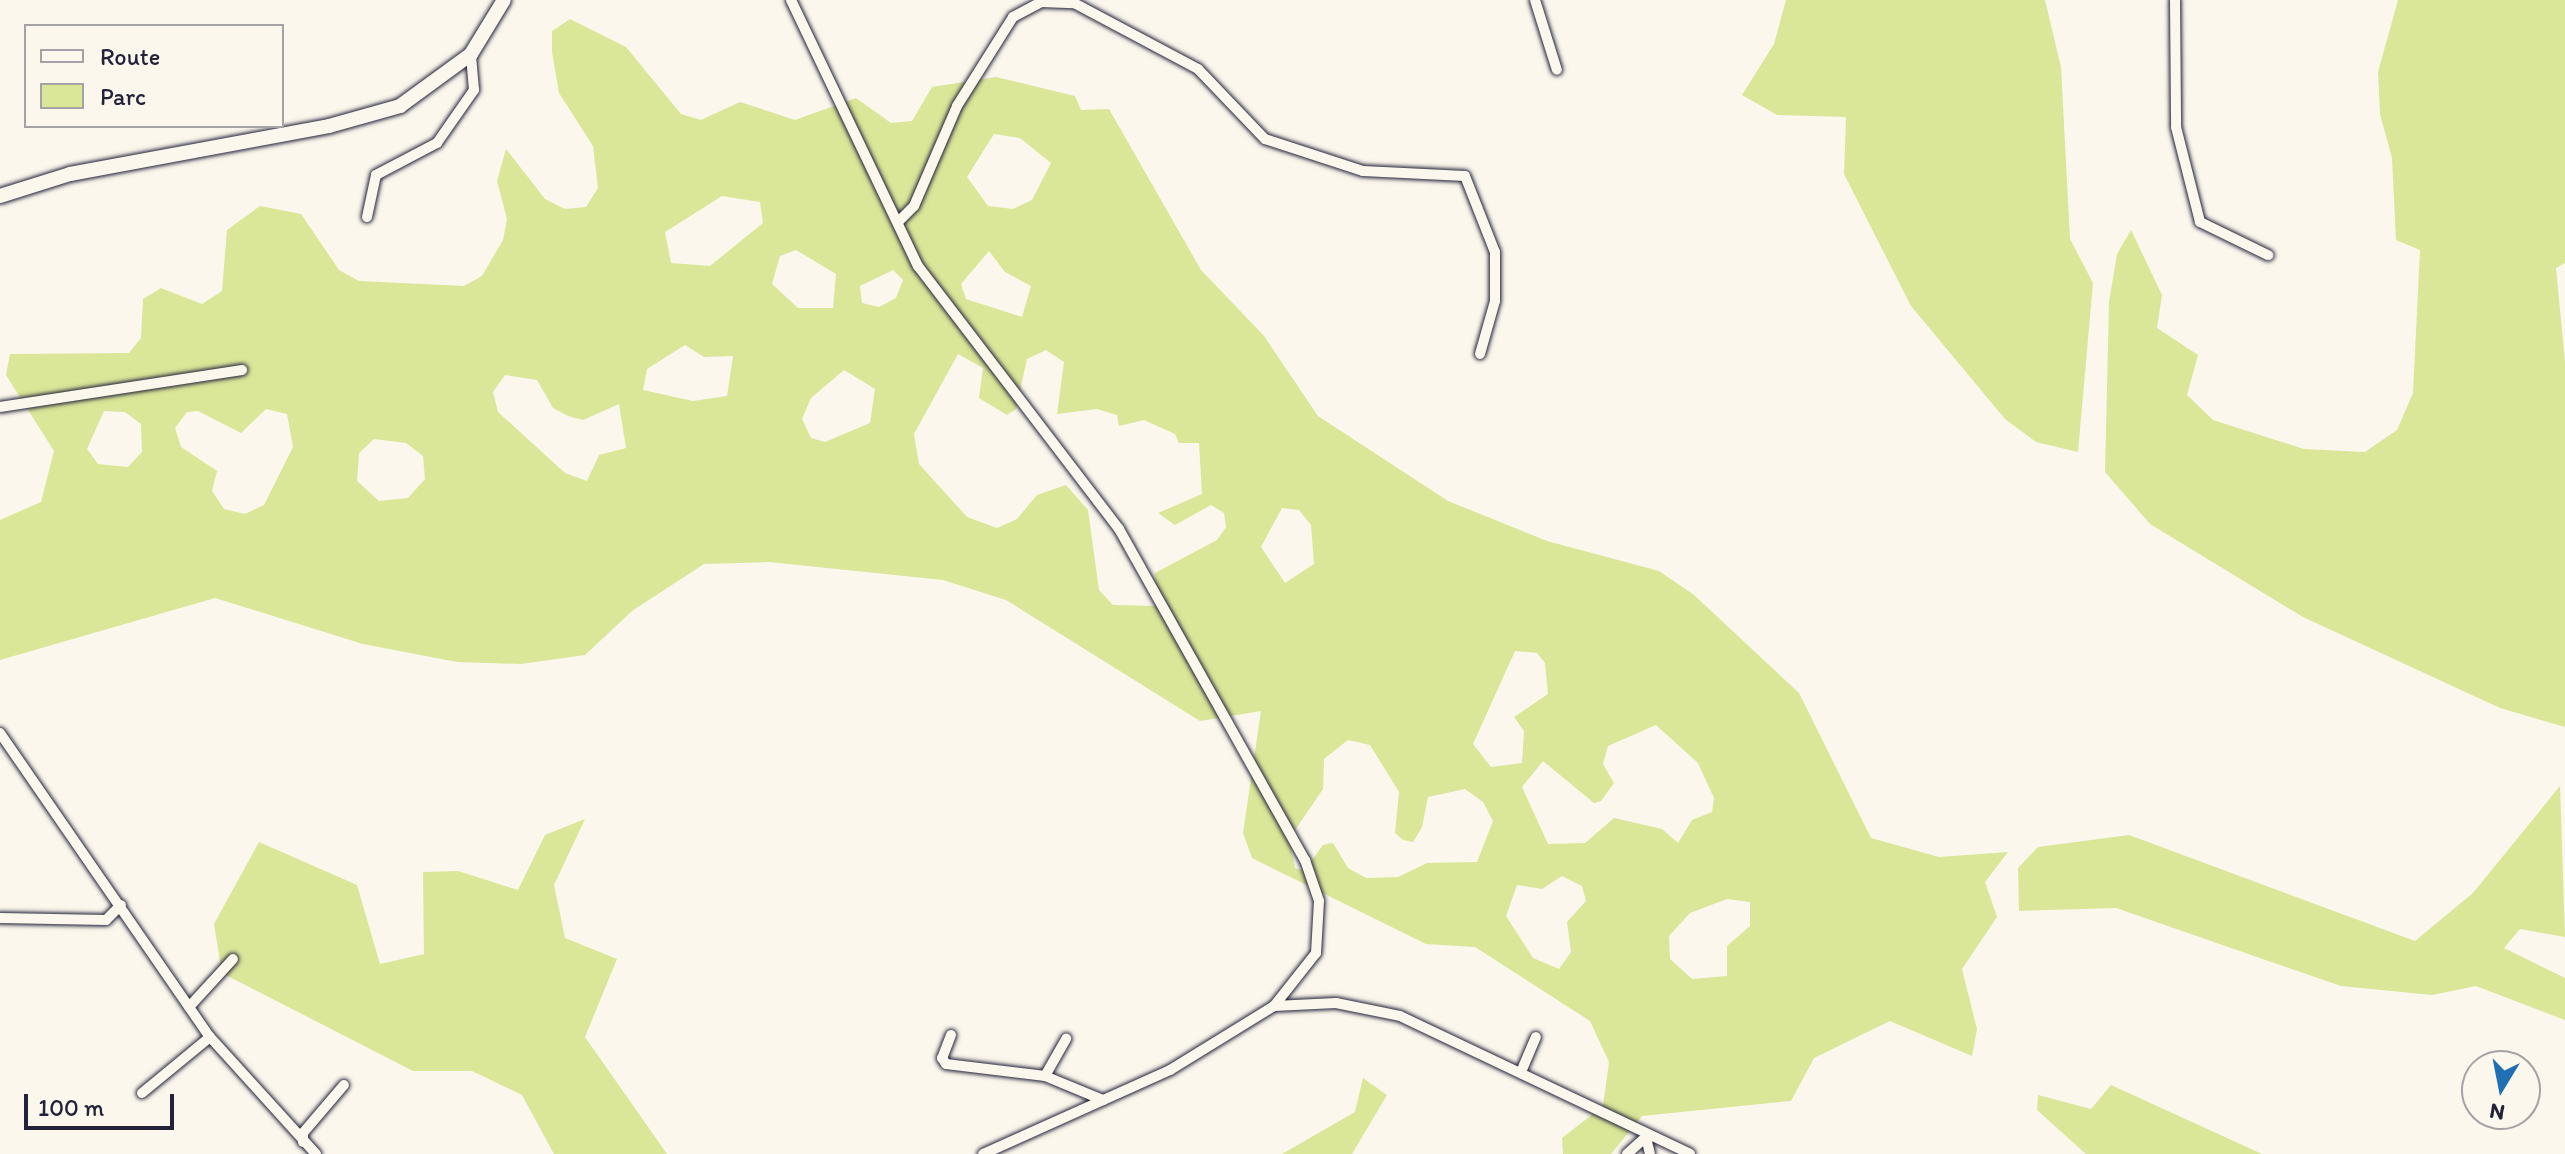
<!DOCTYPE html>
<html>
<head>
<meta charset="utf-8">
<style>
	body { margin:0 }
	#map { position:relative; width:2565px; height:1154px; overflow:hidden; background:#fbf7ec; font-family:Itim,sans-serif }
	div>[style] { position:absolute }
	.green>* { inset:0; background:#dae698 }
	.roads { filter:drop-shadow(0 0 2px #22223b) drop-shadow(0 0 2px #22223b) }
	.street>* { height:10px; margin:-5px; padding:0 5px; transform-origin:5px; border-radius:5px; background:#fbf7ec }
	.secondary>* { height:14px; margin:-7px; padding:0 7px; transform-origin:7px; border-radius:7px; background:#fbf7ec }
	span { translate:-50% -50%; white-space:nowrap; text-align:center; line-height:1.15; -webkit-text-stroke:6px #fbf7ec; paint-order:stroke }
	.legend { position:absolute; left:24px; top:24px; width:260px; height:104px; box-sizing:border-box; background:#fbf7ec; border:2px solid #a4a2a5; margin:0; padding:10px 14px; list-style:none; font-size:24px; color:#22223b }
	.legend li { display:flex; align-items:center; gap:16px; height:40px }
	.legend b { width:40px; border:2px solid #a4a2a5 }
	.north { position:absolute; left:2461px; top:1050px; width:80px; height:80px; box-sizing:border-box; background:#fbf7ec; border:2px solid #a4a2a5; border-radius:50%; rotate:190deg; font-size:22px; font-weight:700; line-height:32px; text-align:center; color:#22223b }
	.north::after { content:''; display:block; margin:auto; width:28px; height:36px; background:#1f6fb2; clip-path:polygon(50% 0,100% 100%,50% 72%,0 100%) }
	.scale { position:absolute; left:24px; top:1094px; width:150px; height:36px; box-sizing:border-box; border:4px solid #22223b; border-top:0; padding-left:10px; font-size:24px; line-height:28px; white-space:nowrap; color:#22223b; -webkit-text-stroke:6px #fbf7ec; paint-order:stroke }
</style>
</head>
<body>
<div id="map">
	<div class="green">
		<div style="clip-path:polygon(1786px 0,2045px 0,2061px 67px,2070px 239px,2093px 283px,2078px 452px,2036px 442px,2005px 419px,1911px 306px,1844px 174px,1846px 117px,1777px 115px,1742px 95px,1774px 44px)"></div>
		<div style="clip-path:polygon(2398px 0,2565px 0,2565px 263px,2556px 268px,2565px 362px,2565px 727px,2500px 708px,2303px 617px,2150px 524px,2105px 472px,2109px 302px,2117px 254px,2131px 230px,2162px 295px,2157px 328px,2198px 355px,2187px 395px,2213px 420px,2304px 449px,2365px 452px,2397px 430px,2413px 393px,2420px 250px,2396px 240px,2392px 158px,2380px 114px,2378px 72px)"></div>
		<div style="clip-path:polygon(evenodd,570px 19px,626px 47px,681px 114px,701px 120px,740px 102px,795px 120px,856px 98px,891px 123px,912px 121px,932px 87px,996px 77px,1075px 96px,1081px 110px,1109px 109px,1201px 270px,1264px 336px,1318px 416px,1448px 501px,1547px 541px,1659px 571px,1694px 595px,1799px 693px,1871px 838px,1939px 857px,2008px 852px,1985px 882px,1997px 917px,1962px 969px,1977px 1029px,1972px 1056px,1890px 1021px,1814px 1058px,1791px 1101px,1642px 1116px,1611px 1154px,1563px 1154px,1562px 1138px,1603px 1106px,1609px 1062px,1590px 1021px,1475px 947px,1426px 944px,1252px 858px,1243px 833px,1261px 711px,1200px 721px,1006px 600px,943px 580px,769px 562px,704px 564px,632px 611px,585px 655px,521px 664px,457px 662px,363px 644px,215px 598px,0 660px,0 520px,41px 502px,54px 451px,6px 375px,10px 354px,129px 353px,141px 338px,143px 299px,161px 288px,202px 304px,222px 291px,227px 230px,260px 206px,301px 214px,339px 270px,359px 281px,464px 286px,482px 276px,503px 240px,507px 219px,497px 181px,506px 149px,545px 199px,565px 209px,586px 207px,598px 188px,593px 146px,559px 93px,552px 52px,552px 31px,570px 19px,994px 134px,1020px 138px,1051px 163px,1032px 200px,1013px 209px,988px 206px,967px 177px,994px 134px,570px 19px,722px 196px,760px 202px,763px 223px,710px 266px,671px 263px,665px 232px,722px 196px,570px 19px,796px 250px,836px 274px,833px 308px,798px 308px,772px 284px,780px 256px,796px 250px,570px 19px,989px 251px,1005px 272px,1031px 286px,1022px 317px,966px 299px,961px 284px,989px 251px,570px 19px,893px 270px,903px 280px,896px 298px,879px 307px,862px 303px,860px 286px,893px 270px,570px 19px,685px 345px,704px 357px,733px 356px,727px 396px,693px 401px,643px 390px,647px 369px,685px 345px,570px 19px,1046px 350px,1064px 362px,1057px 414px,1097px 409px,1117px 415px,1119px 426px,1144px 420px,1175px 434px,1179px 443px,1199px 443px,1202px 494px,1158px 513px,1175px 525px,1211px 505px,1224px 513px,1226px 527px,1217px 540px,1155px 573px,1157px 606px,1113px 605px,1099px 590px,1088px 510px,1066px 485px,1037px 495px,1017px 519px,997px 528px,967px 517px,919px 464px,914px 434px,958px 354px,983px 368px,979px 398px,1007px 415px,1016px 409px,1027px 359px,1046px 350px,570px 19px,844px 370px,875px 389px,870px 423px,825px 442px,811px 438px,802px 419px,811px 398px,844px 370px,570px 19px,505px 375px,537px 380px,553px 408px,568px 416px,583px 420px,619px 404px,626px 448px,599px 455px,587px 481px,565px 473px,498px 412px,493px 392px,505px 375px,570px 19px,266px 409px,287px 414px,293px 447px,264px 505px,245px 514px,224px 509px,212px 491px,217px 471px,181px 447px,175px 428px,187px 412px,198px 411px,241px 433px,266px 409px,570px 19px,104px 411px,125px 412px,141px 424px,142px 452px,128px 467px,98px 464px,87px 449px,104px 411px,570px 19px,374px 439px,406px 443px,423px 456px,425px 479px,408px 498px,379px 501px,357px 481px,359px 453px,374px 439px,570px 19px,1282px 508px,1299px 510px,1311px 525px,1314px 564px,1285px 583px,1261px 547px,1282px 508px,570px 19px,1515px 651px,1537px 653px,1545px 663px,1548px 694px,1514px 717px,1524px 731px,1522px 763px,1491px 767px,1473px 744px,1515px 651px,570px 19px,1656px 725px,1698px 763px,1714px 798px,1712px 812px,1692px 820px,1678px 843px,1662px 829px,1614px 818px,1585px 843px,1548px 844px,1522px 787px,1543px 761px,1594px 803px,1601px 801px,1614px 783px,1603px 764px,1608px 746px,1656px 725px,570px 19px,1348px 740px,1370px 745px,1399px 792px,1395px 833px,1403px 840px,1413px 842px,1422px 827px,1428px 797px,1465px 789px,1483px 802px,1493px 821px,1477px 862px,1427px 863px,1398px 877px,1366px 878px,1348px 868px,1333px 843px,1323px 845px,1304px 871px,1295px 868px,1289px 839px,1323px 789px,1324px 759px,1348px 740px,570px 19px,1562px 876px,1582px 886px,1586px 901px,1567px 922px,1571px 952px,1559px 969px,1533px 958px,1506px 916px,1517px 885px,1542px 889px,1562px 876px,570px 19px,1727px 899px,1750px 902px,1750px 926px,1727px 946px,1727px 976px,1692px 979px,1670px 959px,1669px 936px,1690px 913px,1727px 899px)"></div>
		<div style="clip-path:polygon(2560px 786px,2565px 937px,2520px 929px,2504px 948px,2565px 978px,2565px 1020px,2476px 986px,2432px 995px,2341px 986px,2116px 908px,2019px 911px,2018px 868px,2038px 847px,2129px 835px,2415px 941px,2473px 893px)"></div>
		<div style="clip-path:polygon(585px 819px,554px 885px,565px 938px,617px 959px,585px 1037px,667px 1154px,554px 1154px,522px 1095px,472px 1071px,413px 1071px,222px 973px,214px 924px,259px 842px,357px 885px,380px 964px,424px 954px,423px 872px,458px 871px,518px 890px,545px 835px)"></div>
		<div style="clip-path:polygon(1363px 1078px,1387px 1095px,1352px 1154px,1282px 1154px,1355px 1112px)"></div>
		<div style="clip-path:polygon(2111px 1085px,2262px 1154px,2086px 1154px,2037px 1110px,2038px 1095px,2091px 1109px)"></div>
	</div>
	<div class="roads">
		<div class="street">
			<div style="left:791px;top:0;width:295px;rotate:64.5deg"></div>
			<div style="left:918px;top:266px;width:331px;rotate:52.6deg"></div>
			<div style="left:1119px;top:529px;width:380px;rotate:60.7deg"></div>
			<div style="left:1305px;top:860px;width:43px;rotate:71.1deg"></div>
			<div style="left:1319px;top:901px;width:52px;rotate:93.3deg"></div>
			<div style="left:1316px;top:953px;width:68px;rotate:128.4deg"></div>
			<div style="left:1274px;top:1006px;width:122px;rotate:148.4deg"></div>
			<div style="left:1170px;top:1070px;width:205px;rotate:155.8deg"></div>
			<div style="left:1535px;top:0;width:73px;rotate:72.6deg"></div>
			<div style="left:2175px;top:0;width:127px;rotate:89.5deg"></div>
			<div style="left:2176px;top:127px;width:98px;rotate:75.8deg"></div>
			<div style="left:2200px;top:222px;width:76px;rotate:25.9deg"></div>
			<div style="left:367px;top:217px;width:43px;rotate:-77.9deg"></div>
			<div style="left:376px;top:175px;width:69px;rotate:-27.7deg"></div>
			<div style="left:437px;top:143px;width:65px;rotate:-55.1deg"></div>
			<div style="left:474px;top:90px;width:36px;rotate:-95deg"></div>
			<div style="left:898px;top:222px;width:23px;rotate:-45deg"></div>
			<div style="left:914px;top:206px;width:109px;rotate:-66.7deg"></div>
			<div style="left:957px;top:106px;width:105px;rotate:-57.8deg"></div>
			<div style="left:1013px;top:17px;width:32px;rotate:-28deg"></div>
			<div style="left:1041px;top:2px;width:33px;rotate:2deg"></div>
			<div style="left:1074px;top:3px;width:140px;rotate:28deg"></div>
			<div style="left:1198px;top:69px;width:97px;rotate:46.3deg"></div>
			<div style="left:1265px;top:139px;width:103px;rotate:18.1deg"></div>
			<div style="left:1363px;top:171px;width:102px;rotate:2.8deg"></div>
			<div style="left:1465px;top:176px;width:82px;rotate:68.5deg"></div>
			<div style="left:1495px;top:252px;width:49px;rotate:90deg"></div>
			<div style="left:1495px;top:301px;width:55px;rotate:105.8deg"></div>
			<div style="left:0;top:407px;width:245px;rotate:-8.7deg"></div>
			<div style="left:0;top:733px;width:369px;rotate:55.4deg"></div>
			<div style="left:210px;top:1037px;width:158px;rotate:47.8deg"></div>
			<div style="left:0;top:918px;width:106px;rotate:1.1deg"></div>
			<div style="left:106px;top:920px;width:21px;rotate:-45deg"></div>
			<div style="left:1274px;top:1006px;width:62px;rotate:-2.8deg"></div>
			<div style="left:1336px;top:1003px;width:65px;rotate:11.5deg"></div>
			<div style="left:1400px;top:1016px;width:321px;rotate:25.4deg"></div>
			<div style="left:189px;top:1007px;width:65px;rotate:-47.5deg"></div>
			<div style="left:951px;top:1035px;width:25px;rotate:111deg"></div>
			<div style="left:942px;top:1058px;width:7px;rotate:56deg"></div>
			<div style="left:946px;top:1064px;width:100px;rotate:6.9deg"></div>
			<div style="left:1045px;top:1076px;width:63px;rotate:22.5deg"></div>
			<div style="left:1521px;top:1072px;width:38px;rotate:-67deg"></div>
			<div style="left:1045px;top:1076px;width:43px;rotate:-60.4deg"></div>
			<div style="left:142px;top:1093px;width:88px;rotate:-39.5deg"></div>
			<div style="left:1646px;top:1137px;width:17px;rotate:77deg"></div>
			<div style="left:303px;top:1142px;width:9px;rotate:-90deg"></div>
			<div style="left:303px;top:1133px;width:63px;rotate:-49.5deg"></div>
			<div style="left:1627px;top:1154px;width:25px;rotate:-42deg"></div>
		</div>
		<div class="secondary">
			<div style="left:0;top:196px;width:73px;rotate:-17.4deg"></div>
			<div style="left:70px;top:174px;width:263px;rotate:-10.5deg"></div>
			<div style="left:329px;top:126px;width:74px;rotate:-15.7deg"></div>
			<div style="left:400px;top:106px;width:88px;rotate:-36.2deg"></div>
			<div style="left:471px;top:54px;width:63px;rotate:-58.6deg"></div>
		</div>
	</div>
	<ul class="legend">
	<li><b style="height:10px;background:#fbf7ec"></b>Route</li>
	<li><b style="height:22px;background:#dae698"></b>Parc</li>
	</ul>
	<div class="north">N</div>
	<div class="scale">100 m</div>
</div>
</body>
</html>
